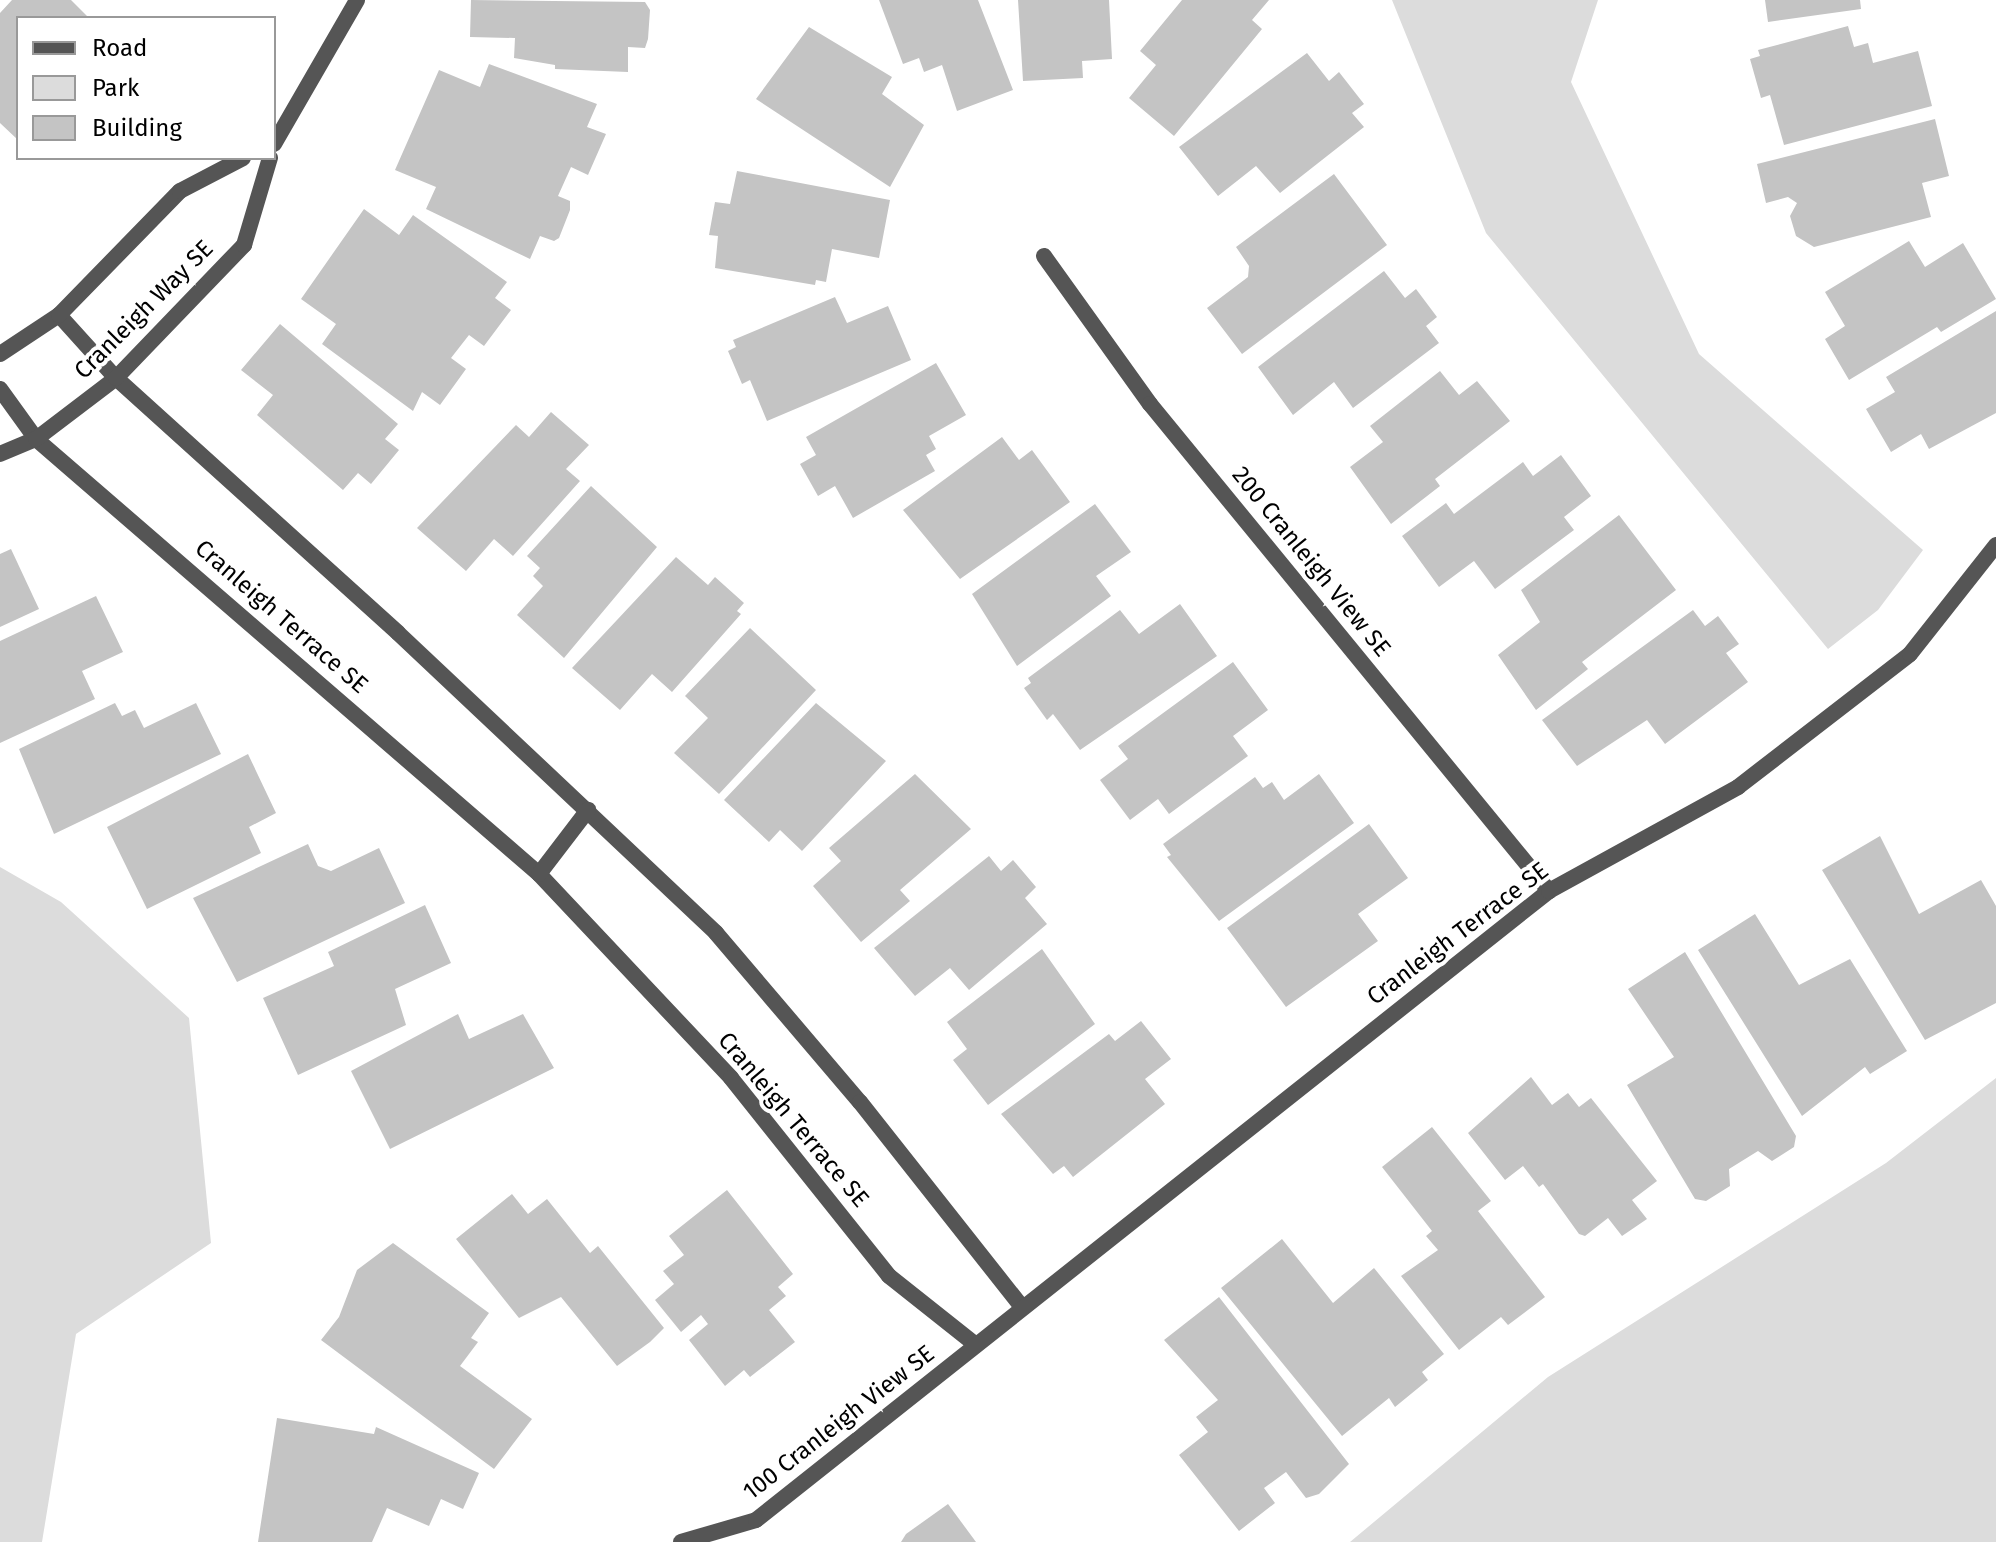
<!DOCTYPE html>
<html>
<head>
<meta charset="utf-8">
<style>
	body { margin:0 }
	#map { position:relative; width:1996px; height:1542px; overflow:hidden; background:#fff; font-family:"Fira Sans",sans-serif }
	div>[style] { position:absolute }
	.green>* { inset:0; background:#dcdcdc }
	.building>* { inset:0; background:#c4c4c4 }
	.minor>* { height:16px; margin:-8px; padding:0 8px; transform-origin:8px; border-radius:8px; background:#555 }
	span { translate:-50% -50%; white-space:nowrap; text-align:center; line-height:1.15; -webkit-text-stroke:8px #fff; paint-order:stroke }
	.street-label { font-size:24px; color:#000 }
	.legend { position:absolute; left:16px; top:16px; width:260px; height:144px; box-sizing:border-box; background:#fff; border:2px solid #999; margin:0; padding:10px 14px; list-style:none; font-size:24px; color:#000 }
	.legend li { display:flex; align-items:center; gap:16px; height:40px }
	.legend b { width:40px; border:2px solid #999 }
</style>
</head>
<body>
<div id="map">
	<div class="green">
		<div style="clip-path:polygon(1392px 0,1598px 0,1571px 82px,1699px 354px,1923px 550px,1878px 610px,1828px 649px,1486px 233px)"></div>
		<div style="clip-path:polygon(0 867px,61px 902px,189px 1018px,211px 1243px,76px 1334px,42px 1542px,0 1542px)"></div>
		<div style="clip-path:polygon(1996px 1078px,1996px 1542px,1350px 1542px,1548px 1377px,1886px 1163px)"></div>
	</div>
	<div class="building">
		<div style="clip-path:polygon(12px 0,71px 0,89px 18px,18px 18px,18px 140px,0 123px,0 13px)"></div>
		<div style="clip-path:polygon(471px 0,645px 2px,650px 10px,648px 39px,645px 48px,628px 47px,628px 72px,555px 69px,555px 65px,514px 58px,515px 38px,470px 37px)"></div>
		<div style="clip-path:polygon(879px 0,978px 0,1013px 90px,957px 111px,942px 65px,924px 72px,919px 58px,903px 64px)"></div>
		<div style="clip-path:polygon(1018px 0,1109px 0,1112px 59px,1082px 61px,1083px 78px,1023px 81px)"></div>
		<div style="clip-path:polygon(1182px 0,1269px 0,1252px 20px,1262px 29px,1174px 136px,1129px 98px,1156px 65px,1140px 51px)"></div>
		<div style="clip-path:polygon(1765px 0,1860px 0,1861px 9px,1768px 22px)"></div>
		<div style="clip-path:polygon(1848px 26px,1854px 47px,1868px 43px,1873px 63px,1918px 51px,1932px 106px,1784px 145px,1770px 95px,1761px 98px,1750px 59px,1760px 56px,1758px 50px)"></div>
		<div style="clip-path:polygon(809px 27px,892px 77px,882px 94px,924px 125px,890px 187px,756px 99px)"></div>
		<div style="clip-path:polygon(1307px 53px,1329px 81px,1339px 72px,1364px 104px,1352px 113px,1364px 127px,1280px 193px,1256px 166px,1218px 196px,1179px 147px)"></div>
		<div style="clip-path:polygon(489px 64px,597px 104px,587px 127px,606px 134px,588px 175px,571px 167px,558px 196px,570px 201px,570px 210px,559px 238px,554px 241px,540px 236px,530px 259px,426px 209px,436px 187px,395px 170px,439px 70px,480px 87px)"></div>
		<div style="clip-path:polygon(1935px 119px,1949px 176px,1922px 183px,1931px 217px,1814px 247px,1796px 236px,1790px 216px,1797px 203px,1788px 197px,1766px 203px,1757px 164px)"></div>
		<div style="clip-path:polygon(737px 171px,890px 200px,879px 258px,832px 249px,826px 282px,816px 280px,815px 285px,715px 268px,718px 236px,709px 235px,715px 202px,730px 204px)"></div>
		<div style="clip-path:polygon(1334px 174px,1387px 245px,1242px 354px,1207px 308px,1248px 277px,1249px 266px,1236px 247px)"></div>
		<div style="clip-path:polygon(364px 209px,399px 235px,413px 215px,507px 282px,495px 298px,511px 310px,484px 346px,469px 335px,451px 358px,466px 369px,440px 405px,422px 392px,413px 411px,322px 344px,336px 324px,301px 299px)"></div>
		<div style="clip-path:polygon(1909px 241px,1925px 267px,1963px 243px,1996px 299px,1941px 332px,1937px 327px,1849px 380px,1825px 339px,1845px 326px,1825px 292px)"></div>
		<div style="clip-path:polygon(1384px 271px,1405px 298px,1416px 289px,1437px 317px,1426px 326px,1439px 343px,1353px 408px,1334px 382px,1293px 415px,1258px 367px)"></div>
		<div style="clip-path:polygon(835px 297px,847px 323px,888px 306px,911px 360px,767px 421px,750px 380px,742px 384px,728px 351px,736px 347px,733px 340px)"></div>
		<div style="clip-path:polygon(1996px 311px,1996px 413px,1929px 449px,1921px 434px,1891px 452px,1866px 409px,1895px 392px,1886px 377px)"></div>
		<div style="clip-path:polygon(280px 324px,398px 424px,385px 439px,399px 450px,371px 484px,358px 473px,343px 490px,257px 415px,273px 395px,241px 370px)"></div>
		<div style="clip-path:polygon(936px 363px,966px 415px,929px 436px,936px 449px,926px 455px,935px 471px,853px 518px,835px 486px,818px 496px,800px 464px,816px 455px,806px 437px)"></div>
		<div style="clip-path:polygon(1440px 371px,1459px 395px,1477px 381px,1510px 421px,1435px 479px,1440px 486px,1391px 524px,1350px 467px,1383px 442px,1370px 426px)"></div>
		<div style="clip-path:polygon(551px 412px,589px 445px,566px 469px,580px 481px,513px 556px,494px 539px,466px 571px,417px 528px,516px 425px,529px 437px)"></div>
		<div style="clip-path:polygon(1002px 437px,1019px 460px,1032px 450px,1070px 502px,960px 579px,903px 510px)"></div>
		<div style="clip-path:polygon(1561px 455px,1591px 496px,1564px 517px,1574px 530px,1495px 589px,1474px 561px,1439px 587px,1402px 536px,1446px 503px,1454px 514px,1523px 462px,1533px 476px)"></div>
		<div style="clip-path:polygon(591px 486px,657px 547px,564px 658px,517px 615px,543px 586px,533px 576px,540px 568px,527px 556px)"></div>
		<div style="clip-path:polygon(1095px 504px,1131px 552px,1096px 576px,1111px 596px,1017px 666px,972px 594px)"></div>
		<div style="clip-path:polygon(1619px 515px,1676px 590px,1582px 662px,1588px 669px,1536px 710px,1498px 655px,1540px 622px,1521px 590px)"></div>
		<div style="clip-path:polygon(11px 549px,39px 609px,0 627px,0 554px)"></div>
		<div style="clip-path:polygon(676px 557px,708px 585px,715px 577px,744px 603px,737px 611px,741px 614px,672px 692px,652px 674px,620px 710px,572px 668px)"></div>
		<div style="clip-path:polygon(96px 596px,123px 652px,82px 671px,95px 699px,0 743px,0 641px)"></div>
		<div style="clip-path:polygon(1180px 604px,1217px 656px,1080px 750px,1053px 714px,1047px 720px,1024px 688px,1031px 683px,1028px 678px,1120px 610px,1139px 634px)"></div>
		<div style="clip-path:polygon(1693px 610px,1705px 626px,1718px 616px,1739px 644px,1726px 653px,1748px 682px,1665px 744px,1647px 720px,1577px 766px,1542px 720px)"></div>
		<div style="clip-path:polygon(750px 628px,816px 690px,719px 794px,674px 753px,708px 718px,685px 696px)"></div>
		<div style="clip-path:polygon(1233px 662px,1268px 710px,1233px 736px,1248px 756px,1169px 814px,1158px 799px,1130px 820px,1100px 780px,1128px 759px,1118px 746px)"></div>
		<div style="clip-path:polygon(115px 703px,122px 716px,135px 710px,144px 728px,196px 703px,221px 754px,54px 834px,19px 749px)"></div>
		<div style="clip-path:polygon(816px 703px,886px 761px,802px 851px,780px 830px,769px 842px,724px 800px)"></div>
		<div style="clip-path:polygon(248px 754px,276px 813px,249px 827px,261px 853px,147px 909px,107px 827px)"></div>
		<div style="clip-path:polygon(915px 774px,971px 829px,900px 890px,910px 901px,861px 942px,813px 886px,841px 861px,829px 848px)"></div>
		<div style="clip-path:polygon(1319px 774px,1354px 823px,1219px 921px,1167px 857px,1171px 855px,1163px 844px,1255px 777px,1263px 788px,1272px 782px,1284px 800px)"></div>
		<div style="clip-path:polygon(1369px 824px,1408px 878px,1358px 914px,1378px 941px,1286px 1007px,1227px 928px)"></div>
		<div style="clip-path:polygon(1880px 836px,1919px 914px,1981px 880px,1996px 906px,1996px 1003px,1925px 1040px,1822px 870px)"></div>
		<div style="clip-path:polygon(308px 844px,318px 866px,331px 871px,379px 848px,405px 903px,237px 982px,193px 898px)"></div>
		<div style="clip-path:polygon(989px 856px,1001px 871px,1013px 860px,1036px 887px,1025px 898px,1047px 924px,969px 990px,950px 968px,915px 996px,874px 948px)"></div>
		<div style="clip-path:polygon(425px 905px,451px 963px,395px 989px,406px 1025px,298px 1075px,263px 998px,334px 966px,328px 952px)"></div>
		<div style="clip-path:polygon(1755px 914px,1799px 985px,1850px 959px,1907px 1051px,1870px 1074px,1865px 1067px,1802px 1116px,1698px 950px)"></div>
		<div style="clip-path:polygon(1042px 949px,1095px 1024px,988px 1105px,953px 1060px,967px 1049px,947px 1022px)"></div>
		<div style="clip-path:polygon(1685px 952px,1796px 1136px,1794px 1147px,1772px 1161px,1758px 1151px,1729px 1169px,1730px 1186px,1706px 1201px,1695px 1199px,1627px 1085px,1674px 1057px,1628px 989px)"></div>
		<div style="clip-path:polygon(458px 1014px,469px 1039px,523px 1014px,554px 1068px,390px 1149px,351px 1071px)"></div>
		<div style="clip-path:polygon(1141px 1021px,1171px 1059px,1145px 1079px,1165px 1104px,1073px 1177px,1064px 1166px,1053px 1174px,1001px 1114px,1109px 1034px,1115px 1041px)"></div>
		<div style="clip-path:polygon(1531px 1077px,1552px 1105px,1568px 1093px,1579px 1107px,1591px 1098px,1657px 1181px,1632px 1200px,1647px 1219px,1622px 1236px,1608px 1218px,1585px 1236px,1579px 1234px,1543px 1184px,1539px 1187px,1523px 1166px,1505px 1180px,1468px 1133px)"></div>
		<div style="clip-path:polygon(1432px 1127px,1491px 1201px,1478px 1211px,1545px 1297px,1508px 1325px,1501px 1317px,1459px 1350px,1401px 1276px,1438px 1250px,1426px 1236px,1432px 1231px,1382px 1167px)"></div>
		<div style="clip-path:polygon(727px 1190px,793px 1274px,778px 1287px,786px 1296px,769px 1310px,795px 1342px,750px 1377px,744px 1370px,725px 1386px,689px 1340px,708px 1324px,701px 1315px,681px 1332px,655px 1300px,674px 1284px,663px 1271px,684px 1255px,669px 1236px)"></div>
		<div style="clip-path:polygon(512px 1194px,528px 1214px,547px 1199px,590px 1253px,598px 1246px,664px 1328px,650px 1342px,617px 1366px,561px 1297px,519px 1318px,456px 1239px)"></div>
		<div style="clip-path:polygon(1282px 1239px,1333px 1303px,1374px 1268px,1444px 1354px,1422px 1372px,1428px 1380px,1395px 1407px,1389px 1398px,1342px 1436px,1221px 1288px)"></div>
		<div style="clip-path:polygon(393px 1243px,489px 1313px,471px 1338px,478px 1342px,460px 1366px,532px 1419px,494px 1469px,321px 1340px,339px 1317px,357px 1270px)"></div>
		<div style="clip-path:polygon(1219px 1297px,1349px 1464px,1319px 1494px,1306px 1498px,1286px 1472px,1264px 1488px,1275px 1503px,1239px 1531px,1179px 1455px,1208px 1432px,1196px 1417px,1218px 1400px,1164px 1340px)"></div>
		<div style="clip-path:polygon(277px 1418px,374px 1434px,376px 1427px,479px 1473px,463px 1509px,441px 1499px,429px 1526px,387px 1508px,372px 1542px,258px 1542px)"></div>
		<div style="clip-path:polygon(948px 1504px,976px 1542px,901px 1542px,906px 1534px)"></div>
	</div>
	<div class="minor">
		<div style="left:274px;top:144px;width:166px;rotate:-60deg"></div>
		<div style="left:1044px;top:256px;width:182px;rotate:54.4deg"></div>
		<div style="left:1150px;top:404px;width:630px;rotate:50.67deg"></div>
		<div style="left:59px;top:315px;width:85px;rotate:47.9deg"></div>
		<div style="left:116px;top:378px;width:380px;rotate:42.1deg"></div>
		<div style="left:398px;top:633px;width:437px;rotate:43.3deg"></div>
		<div style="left:716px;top:933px;width:222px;rotate:49.6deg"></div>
		<div style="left:860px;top:1102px;width:260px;rotate:51.7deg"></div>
		<div style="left:0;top:354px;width:71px;rotate:-33.5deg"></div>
		<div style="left:59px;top:315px;width:173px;rotate:-45.7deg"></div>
		<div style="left:180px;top:191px;width:71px;rotate:-27.6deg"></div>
		<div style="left:0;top:389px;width:62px;rotate:54.2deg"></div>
		<div style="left:36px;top:439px;width:665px;rotate:40.85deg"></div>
		<div style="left:539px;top:874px;width:280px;rotate:46.7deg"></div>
		<div style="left:731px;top:1078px;width:253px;rotate:51.4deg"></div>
		<div style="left:889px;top:1276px;width:111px;rotate:38.4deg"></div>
		<div style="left:0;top:454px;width:39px;rotate:-23deg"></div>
		<div style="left:36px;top:439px;width:101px;rotate:-37.3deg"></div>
		<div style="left:116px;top:378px;width:185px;rotate:-46.1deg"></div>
		<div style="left:244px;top:245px;width:91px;rotate:-73.4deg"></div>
		<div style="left:539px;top:874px;width:81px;rotate:-52.6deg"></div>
		<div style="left:681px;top:1542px;width:78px;rotate:-16.3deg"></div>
		<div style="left:756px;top:1520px;width:1012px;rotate:-38.42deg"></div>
		<div style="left:1549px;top:891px;width:216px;rotate:-28.8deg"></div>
		<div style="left:1738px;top:787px;width:217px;rotate:-37.7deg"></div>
		<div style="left:1910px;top:654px;width:139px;rotate:-51.7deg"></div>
	</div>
	<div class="street-label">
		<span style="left:144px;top:310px;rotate:-45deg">Cranleigh Way SE</span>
		<span style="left:1311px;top:562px;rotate:51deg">200 Cranleigh View SE</span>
		<span style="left:281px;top:617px;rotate:41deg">Cranleigh Terrace SE</span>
		<span style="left:1458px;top:934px;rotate:-37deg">Cranleigh Terrace SE</span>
		<span style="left:793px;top:1120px;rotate:50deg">Cranleigh Terrace SE</span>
		<span style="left:839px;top:1423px;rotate:-38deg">100 Cranleigh View SE</span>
	</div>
	<ul class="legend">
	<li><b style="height:10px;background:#555"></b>Road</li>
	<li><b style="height:22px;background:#dcdcdc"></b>Park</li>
	<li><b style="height:22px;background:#c4c4c4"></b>Building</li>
	</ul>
</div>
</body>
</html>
